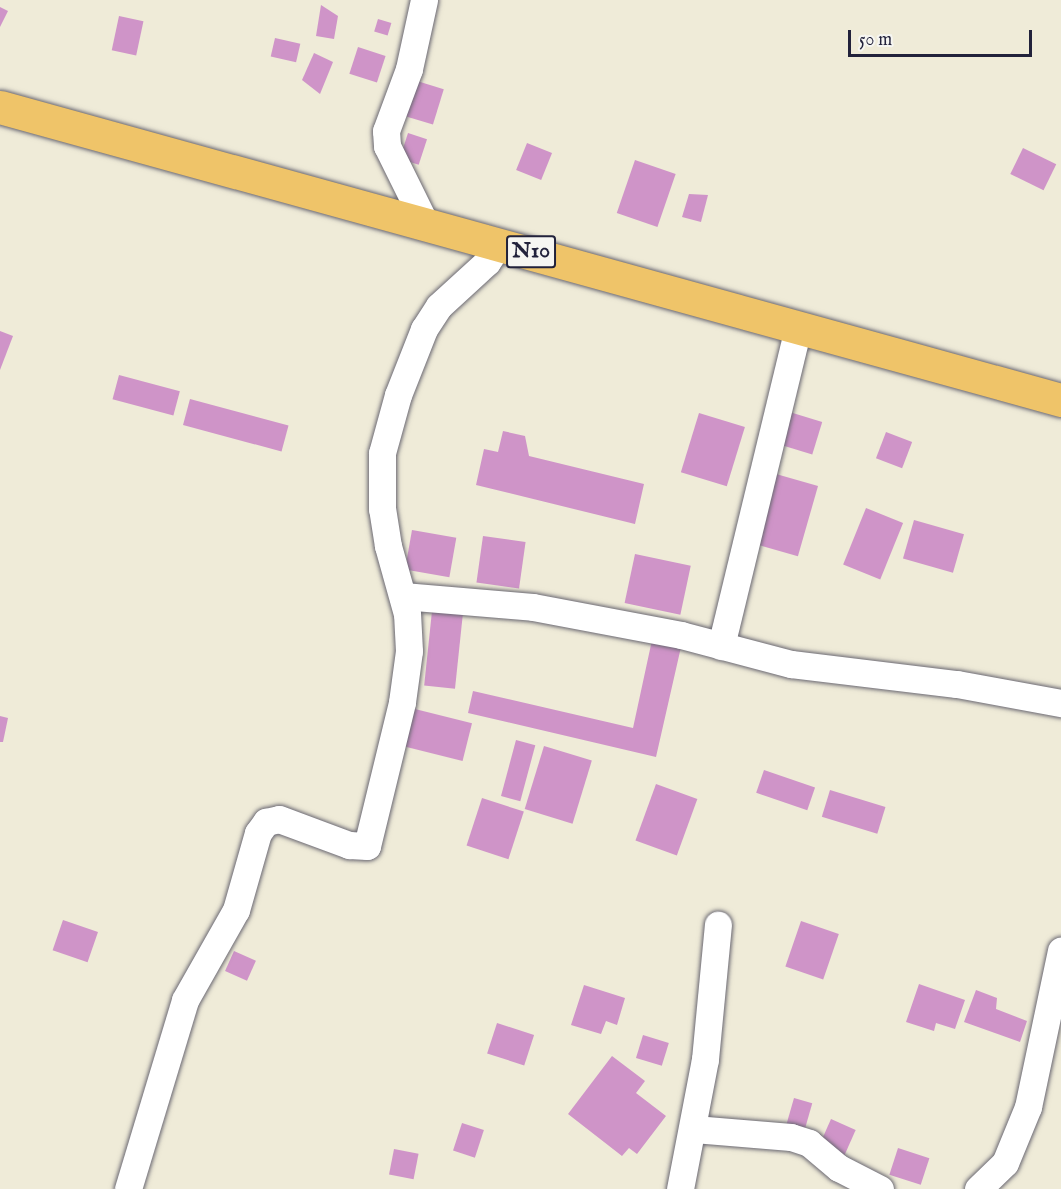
<!DOCTYPE html>
<html>
<head>
<meta charset="utf-8">
<style>
	body { margin:0 }
	#map { position:relative; width:1061px; height:1189px; overflow:hidden; background:#efebd8; font-family:"IM FELL English",serif }
	div>[style] { position:absolute }
	.building>* { inset:0; background:#cf94c8; transform-origin:0 0 }
	.roads { filter:drop-shadow(0 0 2px #6a6872) drop-shadow(0 0 2px #6a6872) }
	.minor>* { height:27px; margin:-13.5px; padding:0 13.5px; transform-origin:13.5px; border-radius:13.5px; background:#fff }
	.primary>* { height:33px; margin:-16.5px; padding:0 16.5px; transform-origin:16.5px; border-radius:16.5px; background:#efc469 }
	span { translate:-50% -50%; white-space:nowrap; text-align:center; line-height:1.15; -webkit-text-stroke:4.5px #f6f6f2; paint-order:stroke }
	.shield-label span { padding:2px 4px; background:#f6f6f2; border:2px solid; border-radius:4px; -webkit-text-stroke-width:0 }
	.shield-label { font-size:22px; color:#22223b; font-weight:700 }
	.scale { position:absolute; left:848px; top:30px; width:184px; height:27px; box-sizing:border-box; border:3px solid #22223b; border-top:0; padding-left:8px; font-size:18px; line-height:21px; white-space:nowrap; color:#22223b; -webkit-text-stroke:4px #f6f6f2; paint-order:stroke }
</style>
</head>
<body>
<div id="map">
	<div class="building">
		<div style="clip-path:polygon(321px 5px,338px 16px,334px 39px,316px 36px)"></div>
		<div style="clip-path:polygon(0 7px,8px 11px,0 27px)"></div>
		<div style="left:119px;top:16px;width:25px;height:35px;rotate:12deg"></div>
		<div style="left:378px;top:19px;width:14px;height:13px;rotate:17deg"></div>
		<div style="left:275px;top:38px;width:26px;height:19px;rotate:13deg"></div>
		<div style="left:358px;top:47px;width:29px;height:28px;rotate:18deg"></div>
		<div style="clip-path:polygon(314px 53px,333px 62px,320px 94px,302px 80px)"></div>
		<div style="left:417px;top:81px;width:28px;height:37px;rotate:17deg"></div>
		<div style="left:408px;top:133px;width:20px;height:27px;rotate:18deg"></div>
		<div style="left:527px;top:143px;width:27px;height:29px;rotate:22deg"></div>
		<div style="left:1023px;top:148px;width:37px;height:29px;rotate:26deg"></div>
		<div style="left:635px;top:160px;width:43px;height:56px;rotate:19deg"></div>
		<div style="clip-path:polygon(689px 194px,708px 195px,701px 222px,682px 217px)"></div>
		<div style="clip-path:polygon(0 331px,13px 336px,0 370px)"></div>
		<div style="left:119px;top:375px;width:63px;height:25px;rotate:15deg"></div>
		<div style="left:190px;top:399px;width:102px;height:27px;rotate:15deg"></div>
		<div style="left:783px;top:410px;width:41px;height:34px;rotate:17deg"></div>
		<div style="left:699px;top:413px;width:48px;height:62px;rotate:17deg"></div>
		<div style="clip-path:polygon(503px 431px,525px 436px,529px 456px,644px 484px,635px 524px,476px 485px,484px 449px,498px 452px)"></div>
		<div style="left:886px;top:432px;width:28px;height:28px;rotate:21deg"></div>
		<div style="left:769px;top:472px;width:51px;height:73px;rotate:16deg"></div>
		<div style="left:866px;top:508px;width:40px;height:61px;rotate:22deg"></div>
		<div style="left:914px;top:520px;width:52px;height:40px;rotate:16deg"></div>
		<div style="left:412px;top:530px;width:45px;height:40px;rotate:10deg"></div>
		<div style="left:483px;top:536px;width:43px;height:47px;rotate:8deg"></div>
		<div style="left:635px;top:554px;width:57px;height:50px;rotate:12deg"></div>
		<div style="left:432px;top:611px;width:31px;height:75px;rotate:6deg"></div>
		<div style="clip-path:polygon(652px 640px,681px 647px,656px 757px,468px 713px,473px 691px,633px 728px)"></div>
		<div style="left:407px;top:707px;width:67px;height:39px;rotate:14deg"></div>
		<div style="clip-path:polygon(0 716px,8px 718px,3px 742px,0 742px)"></div>
		<div style="left:516px;top:740px;width:20px;height:58px;rotate:15deg"></div>
		<div style="left:544px;top:746px;width:50px;height:66px;rotate:17deg"></div>
		<div style="left:764px;top:770px;width:54px;height:24px;rotate:19deg"></div>
		<div style="left:656px;top:784px;width:44px;height:60px;rotate:20deg"></div>
		<div style="left:830px;top:790px;width:58px;height:28px;rotate:17deg"></div>
		<div style="left:482px;top:798px;width:44px;height:50px;rotate:18deg"></div>
		<div style="left:63px;top:920px;width:37px;height:32px;rotate:19deg"></div>
		<div style="left:801px;top:921px;width:40px;height:48px;rotate:19deg"></div>
		<div style="left:234px;top:951px;width:24px;height:22px;rotate:24deg"></div>
		<div style="clip-path:polygon(919px 984px,965px 1000px,955px 1029px,936px 1023px,934px 1031px,906px 1022px)"></div>
		<div style="clip-path:polygon(584px 985px,625px 998px,617px 1025px,606px 1021px,601px 1034px,571px 1025px)"></div>
		<div style="clip-path:polygon(976px 990px,997px 998px,996px 1009px,1027px 1021px,1020px 1042px,964px 1022px)"></div>
		<div style="left:497px;top:1023px;width:39px;height:32px;rotate:18deg"></div>
		<div style="left:643px;top:1035px;width:27px;height:24px;rotate:17deg"></div>
		<div style="clip-path:polygon(612px 1056px,645px 1081px,636px 1093px,666px 1116px,637px 1154px,629px 1148px,622px 1156px,568px 1114px)"></div>
		<div style="left:794px;top:1098px;width:19px;height:27px;rotate:16deg"></div>
		<div style="left:831px;top:1119px;width:27px;height:30px;rotate:24deg"></div>
		<div style="left:462px;top:1123px;width:23px;height:29px;rotate:18deg"></div>
		<div style="left:898px;top:1148px;width:33px;height:28px;rotate:18deg"></div>
		<div style="left:394px;top:1149px;width:25px;height:26px;rotate:11deg"></div>
	</div>
	<div class="roads">
		<div class="minor">
			<div style="left:424px;top:0;width:71px;rotate:102.3deg"></div>
			<div style="left:409px;top:69px;width:66px;rotate:110.4deg"></div>
			<div style="left:386px;top:131px;width:15px;rotate:86deg"></div>
			<div style="left:387px;top:146px;width:88px;rotate:63.7deg"></div>
			<div style="left:403px;top:596px;width:130px;rotate:4.8deg"></div>
			<div style="left:533px;top:607px;width:151px;rotate:10.7deg"></div>
			<div style="left:681px;top:635px;width:114px;rotate:14.8deg"></div>
			<div style="left:791px;top:664px;width:167px;rotate:6.9deg"></div>
			<div style="left:957px;top:684px;width:106px;rotate:10.4deg"></div>
			<div style="left:721px;top:646px;width:328px;rotate:-76.4deg"></div>
			<div style="left:694px;top:1129px;width:97px;rotate:4.7deg"></div>
			<div style="left:791px;top:1137px;width:19px;rotate:18deg"></div>
			<div style="left:809px;top:1143px;width:39px;rotate:40deg"></div>
			<div style="left:839px;top:1168px;width:46px;rotate:27.1deg"></div>
			<div style="left:128px;top:1189px;width:197px;rotate:-73.2deg"></div>
			<div style="left:185px;top:1000px;width:103px;rotate:-60.5deg"></div>
			<div style="left:236px;top:910px;width:80px;rotate:-74.1deg"></div>
			<div style="left:258px;top:833px;width:14px;rotate:-54deg"></div>
			<div style="left:266px;top:822px;width:13px;rotate:-13deg"></div>
			<div style="left:279px;top:819px;width:75px;rotate:20.4deg"></div>
			<div style="left:349px;top:845px;width:18px;rotate:3deg"></div>
			<div style="left:367px;top:846px;width:148px;rotate:-76.3deg"></div>
			<div style="left:402px;top:702px;width:51px;rotate:-82.2deg"></div>
			<div style="left:409px;top:651px;width:37px;rotate:-93deg"></div>
			<div style="left:407px;top:614px;width:71px;rotate:-105.6deg"></div>
			<div style="left:388px;top:546px;width:37px;rotate:-99deg"></div>
			<div style="left:382px;top:509px;width:56px;rotate:-90deg"></div>
			<div style="left:382px;top:453px;width:60px;rotate:-74.6deg"></div>
			<div style="left:398px;top:395px;width:71px;rotate:-68.5deg"></div>
			<div style="left:424px;top:329px;width:27px;rotate:-57deg"></div>
			<div style="left:439px;top:306px;width:65px;rotate:-42.5deg"></div>
			<div style="left:487px;top:262px;width:22px;rotate:-56deg"></div>
			<div style="left:680px;top:1189px;width:132px;rotate:-79.1deg"></div>
			<div style="left:705px;top:1059px;width:135px;rotate:-84.5deg"></div>
			<div style="left:978px;top:1189px;width:37px;rotate:-44deg"></div>
			<div style="left:1005px;top:1163px;width:61px;rotate:-67.7deg"></div>
			<div style="left:1028px;top:1107px;width:160px;rotate:-78.1deg"></div>
		</div>
		<div class="primary">
			<div style="left:0;top:107px;width:1101px;rotate:15.44deg"></div>
		</div>
	</div>
	<div class="shield-label">
		<span style="left:531px;top:252px">N10</span>
	</div>
	<div class="scale">50 m</div>
</div>
</body>
</html>
